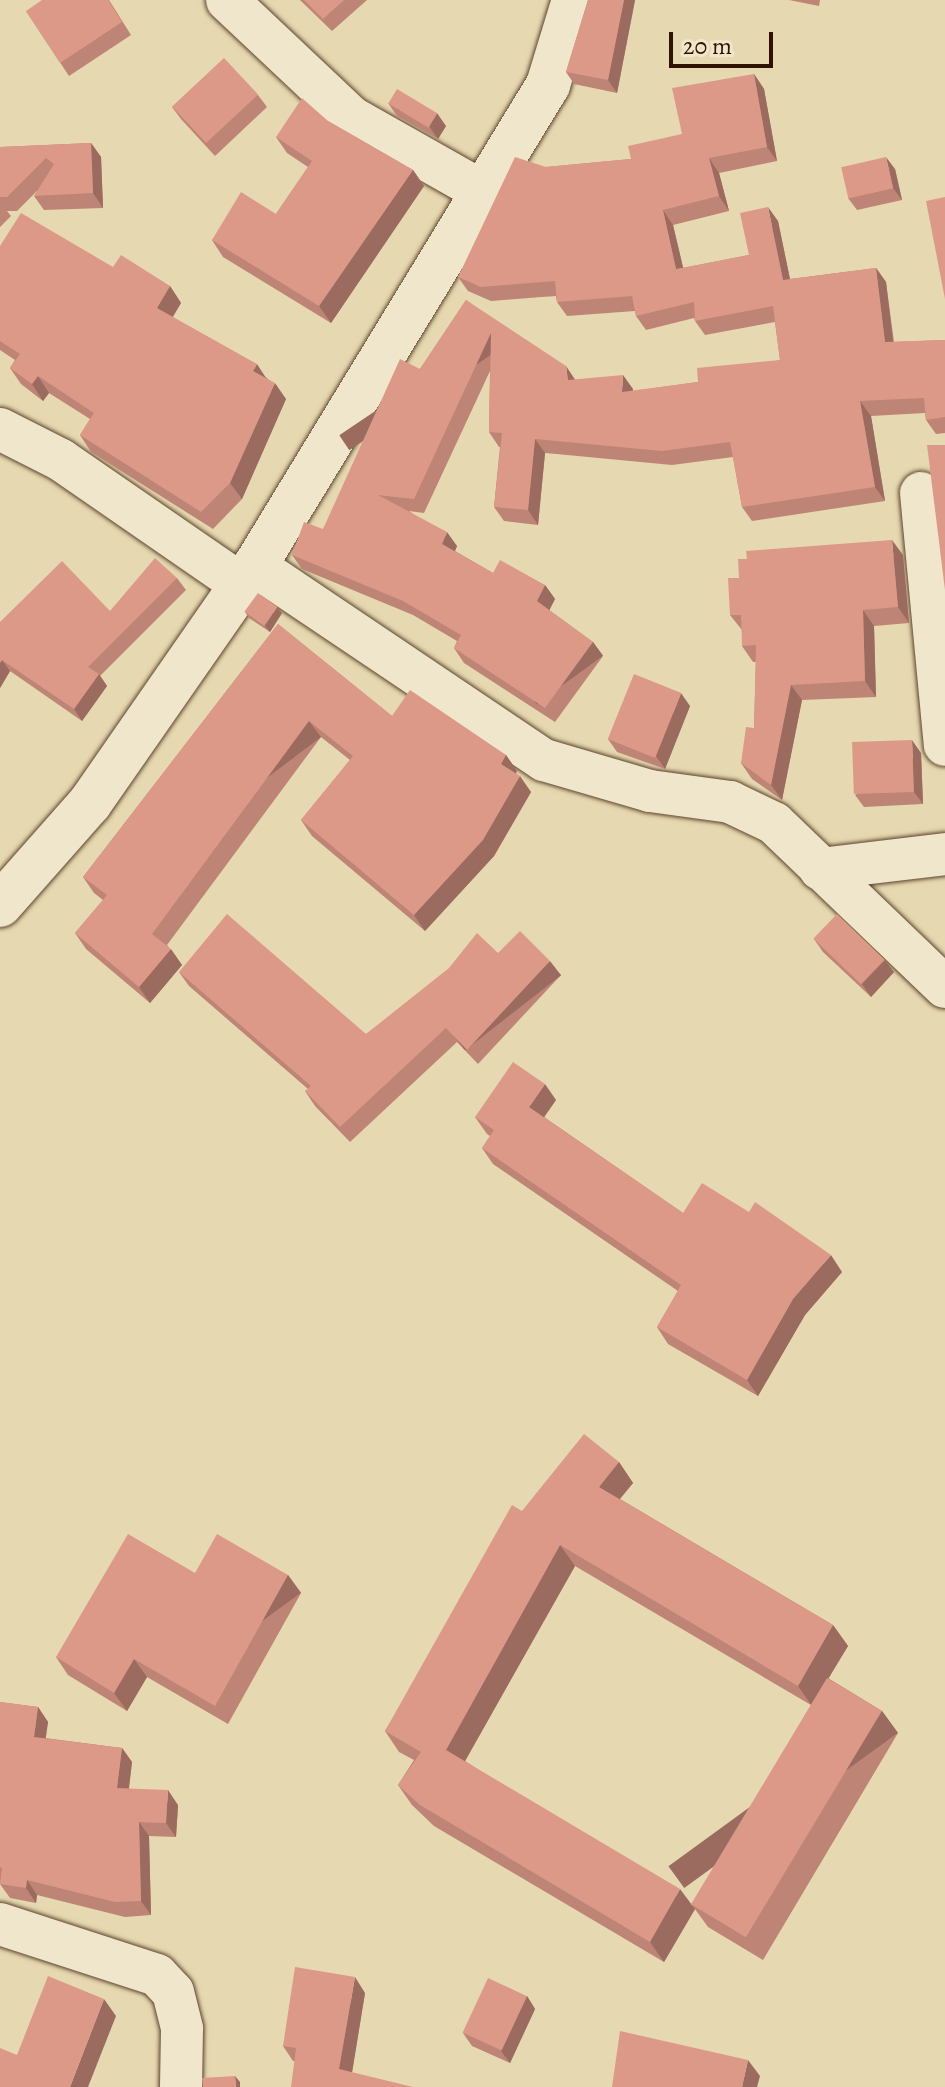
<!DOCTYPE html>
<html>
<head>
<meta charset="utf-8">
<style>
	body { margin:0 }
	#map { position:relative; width:945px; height:2087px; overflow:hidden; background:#e6d8b0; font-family:Alegreya,serif }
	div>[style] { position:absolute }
	.roads { filter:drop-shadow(0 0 2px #5d442c) drop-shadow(0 0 2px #5d442c) }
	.street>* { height:42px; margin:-21px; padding:0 21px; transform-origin:21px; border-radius:21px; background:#efe6cc }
	.secondary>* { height:44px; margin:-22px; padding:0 22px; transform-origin:22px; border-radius:22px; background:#efe6cc }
	.wall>* { inset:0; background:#be8475 }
	.shaded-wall>* { inset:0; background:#9b6b5f; transform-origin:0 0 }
	.building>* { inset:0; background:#d98; transform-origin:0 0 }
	span { translate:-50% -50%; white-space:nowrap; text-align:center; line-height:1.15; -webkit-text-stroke:8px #efe6cc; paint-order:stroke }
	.scale { position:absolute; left:669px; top:32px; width:104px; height:36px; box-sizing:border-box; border:4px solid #2f1200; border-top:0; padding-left:10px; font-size:24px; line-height:28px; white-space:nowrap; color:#2f1200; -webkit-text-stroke:6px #efe6cc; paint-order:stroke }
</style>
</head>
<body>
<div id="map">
	<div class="roads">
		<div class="street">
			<div style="left:227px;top:0;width:170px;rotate:43.3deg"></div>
			<div style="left:351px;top:117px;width:150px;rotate:29.5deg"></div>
			<div style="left:0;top:429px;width:68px;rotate:26.9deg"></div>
			<div style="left:61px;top:460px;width:219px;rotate:34.6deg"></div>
			<div style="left:921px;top:493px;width:253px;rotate:84.6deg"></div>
			<div style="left:255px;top:566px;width:348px;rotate:33.9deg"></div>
			<div style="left:544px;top:760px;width:110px;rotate:16.3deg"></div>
			<div style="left:650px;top:791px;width:81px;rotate:7.8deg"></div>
			<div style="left:730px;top:802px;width:49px;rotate:25.5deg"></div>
			<div style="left:774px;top:823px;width:237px;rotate:43.8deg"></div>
			<div style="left:820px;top:869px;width:126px;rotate:-6.8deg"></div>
			<div style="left:0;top:1924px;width:165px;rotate:18deg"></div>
			<div style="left:157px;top:1975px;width:23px;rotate:47deg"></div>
			<div style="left:173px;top:1992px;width:38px;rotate:76deg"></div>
			<div style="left:182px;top:2029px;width:58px;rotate:91deg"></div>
		</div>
		<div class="secondary">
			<div style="left:0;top:905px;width:136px;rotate:-48.6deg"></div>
			<div style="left:90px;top:803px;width:289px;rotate:-55.2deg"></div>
			<div style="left:255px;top:566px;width:563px;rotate:-58.65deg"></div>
			<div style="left:548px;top:85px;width:89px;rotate:-73deg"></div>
		</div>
	</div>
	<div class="wall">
		<div style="clip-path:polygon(109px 0,131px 35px,69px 76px,26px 11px)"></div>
		<div style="clip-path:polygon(300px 0,367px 0,332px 31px)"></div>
		<div style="clip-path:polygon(588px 0,635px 0,617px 93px,574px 84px,566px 72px)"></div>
		<div style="clip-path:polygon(789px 0,820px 0,819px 6px)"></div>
		<div style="clip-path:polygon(754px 74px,764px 89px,777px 161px,719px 173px,729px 211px,673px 225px,683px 268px,749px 255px,778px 221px,790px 279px,876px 268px,886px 282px,894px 342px,945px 340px,945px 433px,936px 434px,926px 420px,925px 413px,871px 416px,885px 501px,752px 521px,742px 507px,733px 457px,672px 465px,545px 453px,538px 525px,504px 521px,494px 507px,500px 447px,499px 447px,489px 432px,490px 371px,424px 513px,409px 511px,457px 546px,455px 551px,493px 573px,545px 585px,555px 599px,549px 610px,593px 642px,603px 656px,555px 722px,464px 663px,454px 648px,457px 641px,413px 615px,302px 569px,292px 555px,323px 529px,420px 369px,466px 300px,575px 380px,633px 389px,633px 391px,698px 382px,780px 360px,775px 322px,705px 335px,695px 321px,694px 318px,646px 330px,636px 316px,635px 311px,567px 316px,557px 302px,556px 296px,491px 301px,468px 291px,458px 277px,546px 167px,631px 159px,682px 134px)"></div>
		<div style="clip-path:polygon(258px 95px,267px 107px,215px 156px,181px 119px,172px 107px)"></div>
		<div style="clip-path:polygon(388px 103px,446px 126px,438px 139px,397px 116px)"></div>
		<div style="clip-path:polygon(328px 121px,413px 170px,424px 186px,331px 323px,223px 257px,212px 240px,276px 214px,308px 167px,287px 153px,276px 137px)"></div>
		<div style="clip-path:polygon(91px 143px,101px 157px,103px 208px,44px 210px,34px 196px,38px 190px,17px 211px,7px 211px,11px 216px,0 227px,0 147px)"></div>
		<div style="clip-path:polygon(895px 169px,902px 200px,857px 210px,848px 198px)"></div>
		<div style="clip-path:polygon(0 246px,113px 267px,170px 286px,181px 303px,173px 317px,267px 378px,286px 399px,242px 499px,213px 529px,91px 452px,80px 435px,90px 419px,49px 393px,43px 401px,21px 384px,10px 368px,15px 360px,0 350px)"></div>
		<div style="clip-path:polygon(903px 555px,909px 623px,874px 626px,876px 697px,802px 700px,782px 800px,752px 779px,741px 763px,754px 728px,756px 662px,753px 662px,742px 646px,742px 630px,730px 615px,739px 578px)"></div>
		<div style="clip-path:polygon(177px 578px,186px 590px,100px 676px,107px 686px,82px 721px,10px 671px,0 688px,0 622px,110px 611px)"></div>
		<div style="clip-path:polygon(245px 612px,282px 613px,270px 632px,249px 618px)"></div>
		<div style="clip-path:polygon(278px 624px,392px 716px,506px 755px,517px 771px,516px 773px,531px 792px,494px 856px,425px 931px,312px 836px,301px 820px,350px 760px,321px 737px,167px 945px,182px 965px,150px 1003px,86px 949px,75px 933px,103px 900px,94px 893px,83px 877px)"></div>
		<div style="clip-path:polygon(690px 706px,665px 769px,617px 752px,608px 739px)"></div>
		<div style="clip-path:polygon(921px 753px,923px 804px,864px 807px,855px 795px)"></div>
		<div style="clip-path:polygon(814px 939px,885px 960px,894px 972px,871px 997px,823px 952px)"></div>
		<div style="clip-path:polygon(498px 953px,561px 975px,478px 1064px,457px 1042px,350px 1142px,315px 1106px,305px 1091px,308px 1089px,189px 986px,179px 972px,366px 1034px)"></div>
		<div style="clip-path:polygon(556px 1100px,544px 1117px,683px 1213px,842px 1272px,805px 1315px,758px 1396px,668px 1344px,657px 1327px,678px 1291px,493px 1164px,482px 1148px,490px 1136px,487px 1134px,475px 1117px)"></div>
		<div style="clip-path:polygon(619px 1462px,633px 1483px,620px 1499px,833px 1625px,848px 1646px,828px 1678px,882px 1711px,898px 1733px,763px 1960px,708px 1927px,692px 1905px,811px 1705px,575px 1566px,465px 1761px,695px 1909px,664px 1962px,434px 1826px,412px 1805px,398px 1785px,414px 1760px,399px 1752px,385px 1731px,522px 1511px)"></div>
		<div style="clip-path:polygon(195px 1573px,288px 1575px,301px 1593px,228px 1724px,147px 1677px,127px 1711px,68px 1675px,56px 1657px)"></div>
		<div style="clip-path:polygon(0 1702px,38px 1707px,48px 1722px,45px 1738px,122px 1748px,132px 1762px,129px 1789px,178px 1805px,176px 1837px,149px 1836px,151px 1915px,125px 1917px,37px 1895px,36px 1903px,10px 1898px,0 1884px)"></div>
		<div style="clip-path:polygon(365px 1993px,352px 2072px,293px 2061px,283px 2046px)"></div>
		<div style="clip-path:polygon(527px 1996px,535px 2009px,510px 2063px,472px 2046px,463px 2033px)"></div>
	</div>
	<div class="shaded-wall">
		<div style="clip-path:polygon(624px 0,635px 0,617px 93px,608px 80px)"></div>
		<div style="clip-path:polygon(754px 74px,764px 89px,777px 161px,767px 147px)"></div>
		<div style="clip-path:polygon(437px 113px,446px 126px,438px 139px,429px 126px)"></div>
		<div style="clip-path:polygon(91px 143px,101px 157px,103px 208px,93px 193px)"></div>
		<div style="clip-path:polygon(886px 157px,895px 169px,902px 200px,893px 188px)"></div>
		<div style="clip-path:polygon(709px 158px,719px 173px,729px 211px,719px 196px)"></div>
		<div style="clip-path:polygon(413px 170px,424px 186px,331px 323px,319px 306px)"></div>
		<div style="clip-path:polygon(768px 207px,778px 221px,793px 294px,783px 280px)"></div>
		<div style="clip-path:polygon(663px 210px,673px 225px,687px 284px,676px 269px)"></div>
		<div style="clip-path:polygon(876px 268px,886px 282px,895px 357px,885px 342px)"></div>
		<div style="clip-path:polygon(170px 286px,181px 303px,168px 324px,157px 308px)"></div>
		<div style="left:491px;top:333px;width:18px;height:183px;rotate:56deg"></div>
		<div style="clip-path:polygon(257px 364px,268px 381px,253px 371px)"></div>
		<div style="clip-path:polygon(566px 366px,576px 381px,568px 380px)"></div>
		<div style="clip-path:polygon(623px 375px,633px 389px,632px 407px,622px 392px)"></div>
		<div style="clip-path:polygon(38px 376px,49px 393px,43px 401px,32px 384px)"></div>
		<div style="clip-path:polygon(275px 383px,286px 399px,242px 499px,230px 483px)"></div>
		<div style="clip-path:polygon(860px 401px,871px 416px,885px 501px,875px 487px)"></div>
		<div style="clip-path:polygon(535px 439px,545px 453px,538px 525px,528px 510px)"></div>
		<div style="clip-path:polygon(447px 532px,457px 546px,452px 558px,442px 544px)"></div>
		<div style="clip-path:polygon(892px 540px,903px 555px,909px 623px,898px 607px)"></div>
		<div style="clip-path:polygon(545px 585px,555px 599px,547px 615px,537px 601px)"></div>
		<div style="clip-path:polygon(277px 607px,282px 613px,270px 632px,265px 626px)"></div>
		<div style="clip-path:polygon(863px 610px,874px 626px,876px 697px,865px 681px)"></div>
		<div style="left:593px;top:642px;width:17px;height:82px;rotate:54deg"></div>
		<div style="clip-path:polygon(2px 660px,10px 671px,0 688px,0 663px)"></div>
		<div style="clip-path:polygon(99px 674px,107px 686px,82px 721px,74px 709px)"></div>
		<div style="clip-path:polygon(791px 685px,802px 700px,782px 800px,771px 785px)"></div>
		<div style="clip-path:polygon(681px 693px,690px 706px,665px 769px,656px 756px)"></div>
		<div style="left:309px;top:721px;width:20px;height:265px;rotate:53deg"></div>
		<div style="clip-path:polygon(912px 740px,921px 753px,923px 804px,914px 792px)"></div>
		<div style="clip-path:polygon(506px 755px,517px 771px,512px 780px,501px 764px)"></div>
		<div style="clip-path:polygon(520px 776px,531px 792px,494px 856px,425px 931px,414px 915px)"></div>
		<div style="clip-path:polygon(171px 949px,182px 965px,150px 1003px,139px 987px)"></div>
		<div style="clip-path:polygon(885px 960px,894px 972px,871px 997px,862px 984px)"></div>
		<div style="left:550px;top:961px;width:18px;height:122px;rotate:52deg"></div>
		<div style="clip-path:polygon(545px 1084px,556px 1100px,540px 1123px,529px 1107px)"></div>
		<div style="clip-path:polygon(831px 1255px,842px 1272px,805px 1315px,758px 1396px,747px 1380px,793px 1299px)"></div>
		<div style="clip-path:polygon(619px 1462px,633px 1483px,613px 1507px,599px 1487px)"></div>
		<div style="clip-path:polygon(560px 1545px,575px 1566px,460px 1770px,446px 1750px)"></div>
		<div style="left:288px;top:1575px;width:22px;height:150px;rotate:54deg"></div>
		<div style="clip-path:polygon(833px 1625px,848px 1646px,812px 1706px,798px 1686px)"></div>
		<div style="clip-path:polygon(134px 1659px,147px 1677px,127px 1711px,114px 1693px)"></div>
		<div style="clip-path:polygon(38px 1707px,48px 1722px,44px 1751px,34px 1737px)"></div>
		<div style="left:882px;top:1711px;width:27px;height:264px;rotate:54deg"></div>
		<div style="clip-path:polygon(122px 1748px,132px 1762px,127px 1802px,117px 1788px)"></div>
		<div style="clip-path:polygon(168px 1790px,178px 1805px,176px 1837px,166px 1823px)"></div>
		<div style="clip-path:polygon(139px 1822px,149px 1836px,151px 1915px,141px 1901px)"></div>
		<div style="clip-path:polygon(27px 1880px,37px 1895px,36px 1903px,26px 1888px)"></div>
		<div style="clip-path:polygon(680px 1889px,695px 1909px,664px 1962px,650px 1942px)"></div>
		<div style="clip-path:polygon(355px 1977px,365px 1993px,350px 2085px,339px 2069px)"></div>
		<div style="clip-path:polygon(527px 1996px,535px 2009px,510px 2063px,501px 2051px)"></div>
		<div style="clip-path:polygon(104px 1999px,116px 2016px,88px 2087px,70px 2087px)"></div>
		<div style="clip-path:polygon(748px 2060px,760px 2076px,757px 2087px,742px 2087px)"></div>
		<div style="clip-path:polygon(235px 2076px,240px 2082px,240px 2087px,236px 2087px)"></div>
	</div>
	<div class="building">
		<div style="clip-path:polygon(42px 0,108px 0,122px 22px,60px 63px,26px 11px)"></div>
		<div style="clip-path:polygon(304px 0,344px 0,323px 19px)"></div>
		<div style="clip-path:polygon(588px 0,624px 0,608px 80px,566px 72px)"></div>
		<div style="left:224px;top:58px;width:50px;height:71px;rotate:47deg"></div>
		<div style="clip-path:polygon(754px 74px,767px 147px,709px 158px,719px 196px,663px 210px,676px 269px,749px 255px,740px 213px,768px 207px,783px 280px,876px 268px,885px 342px,945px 340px,945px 417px,926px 420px,924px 398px,860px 401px,875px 487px,742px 507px,730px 442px,662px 451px,535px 439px,528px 510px,494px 507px,502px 433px,489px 432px,491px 333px,414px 499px,378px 495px,447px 532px,442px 544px,493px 573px,500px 560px,545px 585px,537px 601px,593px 642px,545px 708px,454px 648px,461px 635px,403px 601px,292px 555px,304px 522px,323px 529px,400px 359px,420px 369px,466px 300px,566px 366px,568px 380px,623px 375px,622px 392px,698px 382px,697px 368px,780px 360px,773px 306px,695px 321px,694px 302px,636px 316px,632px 296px,557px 302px,555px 281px,481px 287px,458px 277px,515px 157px,546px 167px,631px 159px,628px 146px,682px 134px,672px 88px)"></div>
		<div style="left:397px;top:89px;width:47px;height:17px;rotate:31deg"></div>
		<div style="clip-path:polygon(302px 98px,328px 121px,413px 170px,319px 306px,212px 240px,241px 192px,276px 214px,312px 161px,276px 137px)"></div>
		<div style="clip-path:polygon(91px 143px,93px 193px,34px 196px,54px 164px,46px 158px,7px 197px,0 197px,0 147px)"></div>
		<div style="left:886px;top:157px;width:32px;height:46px;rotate:77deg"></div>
		<div style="clip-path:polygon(945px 197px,945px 299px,926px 201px)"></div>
		<div style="clip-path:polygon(21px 213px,113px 267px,121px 255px,170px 286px,157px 308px,257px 364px,253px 371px,275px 383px,230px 483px,201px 512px,80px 435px,94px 413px,38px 376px,32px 384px,10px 368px,20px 354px,0 341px,0 246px)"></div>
		<div style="clip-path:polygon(927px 445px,945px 445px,945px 590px)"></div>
		<div style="clip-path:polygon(892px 540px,898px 607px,863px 610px,865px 681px,791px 685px,771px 785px,741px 763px,746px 727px,754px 728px,756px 645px,742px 646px,741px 615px,730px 615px,728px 578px,739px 578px,738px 559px,747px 559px,746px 551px)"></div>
		<div style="clip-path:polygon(155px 558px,177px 578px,88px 667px,99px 674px,74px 709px,2px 660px,0 663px,0 622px,62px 561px,110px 611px)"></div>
		<div style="left:258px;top:593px;width:24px;height:23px;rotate:36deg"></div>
		<div style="clip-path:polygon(278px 624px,392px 716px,410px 690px,506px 755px,501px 764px,520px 776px,483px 840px,414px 915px,301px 820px,353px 756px,309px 721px,152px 934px,171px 949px,139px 987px,75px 933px,107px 895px,83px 877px)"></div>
		<div style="left:634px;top:674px;width:51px;height:70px;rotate:22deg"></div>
		<div style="left:912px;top:740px;width:52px;height:60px;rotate:88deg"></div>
		<div style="clip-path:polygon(227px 914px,366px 1034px,449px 968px,477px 933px,498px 953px,520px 931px,550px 961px,467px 1050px,446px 1028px,340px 1127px,305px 1091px,311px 1086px,179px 972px)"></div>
		<div style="left:837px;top:914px;width:66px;height:34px;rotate:44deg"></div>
		<div style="clip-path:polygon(513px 1062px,545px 1084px,529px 1107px,683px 1213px,702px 1183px,749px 1212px,755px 1202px,831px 1255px,793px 1299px,747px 1380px,657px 1327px,681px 1285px,482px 1148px,494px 1130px,475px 1117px)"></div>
		<div style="clip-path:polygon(584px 1434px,619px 1462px,599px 1487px,833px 1625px,798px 1686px,560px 1545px,446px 1750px,680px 1889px,650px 1942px,420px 1805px,398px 1785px,421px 1752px,385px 1731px,512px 1505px,522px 1511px)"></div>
		<div style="clip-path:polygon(128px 1534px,195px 1573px,217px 1534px,288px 1575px,215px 1706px,134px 1659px,114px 1693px,56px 1657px)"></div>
		<div style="left:827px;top:1678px;width:64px;height:264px;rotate:31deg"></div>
		<div style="clip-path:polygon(0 1702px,38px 1707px,34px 1737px,122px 1748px,117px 1788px,168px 1790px,166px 1823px,139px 1822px,141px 1901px,115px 1902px,27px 1880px,26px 1888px,0 1884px,2px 1868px,0 1867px)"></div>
		<div style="clip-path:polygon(295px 1967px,355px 1977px,339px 2069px,413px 2087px,291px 2087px,296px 2048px,283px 2046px)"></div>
		<div style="clip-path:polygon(48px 1976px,104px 1999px,70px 2087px,0 2087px,0 2048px,17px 2055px)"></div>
		<div style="left:488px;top:1978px;width:43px;height:60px;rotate:25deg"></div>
		<div style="clip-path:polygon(620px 2031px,748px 2060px,742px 2087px,612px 2087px)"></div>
		<div style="clip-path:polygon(235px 2076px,236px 2087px,203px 2087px,202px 2078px)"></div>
	</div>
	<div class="scale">20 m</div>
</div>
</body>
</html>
